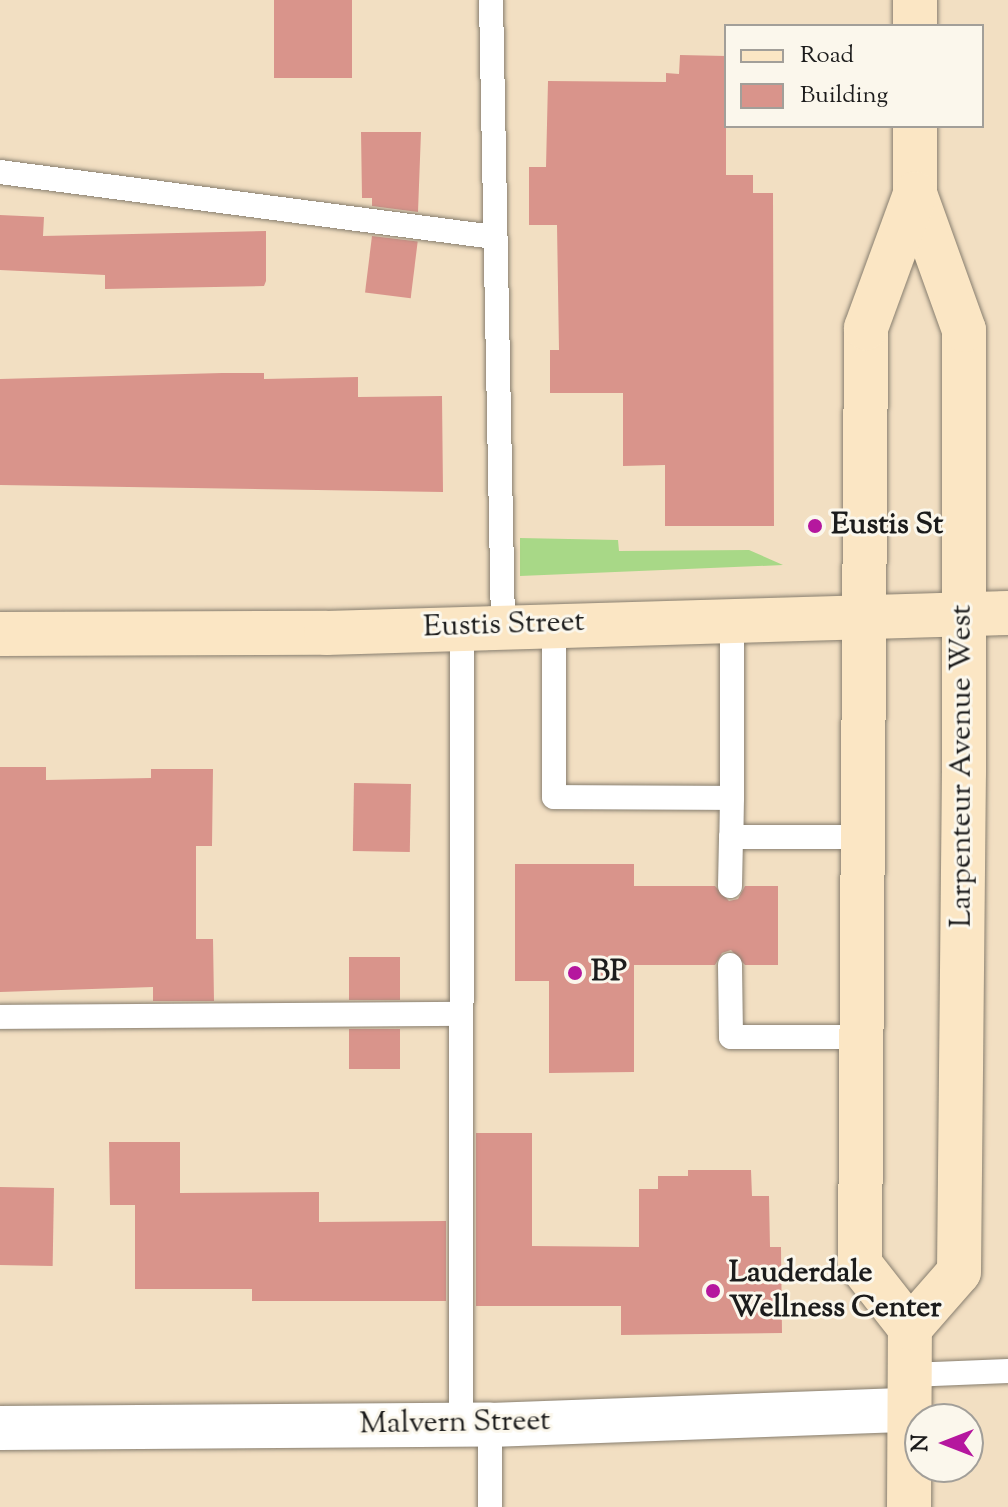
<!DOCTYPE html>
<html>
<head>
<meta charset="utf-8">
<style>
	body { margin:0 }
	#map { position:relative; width:1008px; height:1507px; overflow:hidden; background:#f2dfc2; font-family:"Sorts Mill Goudy",serif }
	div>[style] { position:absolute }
	.green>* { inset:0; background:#a8d887 }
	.building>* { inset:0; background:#d9948b; transform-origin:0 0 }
	.roads { filter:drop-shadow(0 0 2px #877e6f) drop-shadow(0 0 2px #877e6f) }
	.lane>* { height:24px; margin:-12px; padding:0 12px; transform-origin:12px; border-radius:12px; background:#fff }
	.street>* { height:44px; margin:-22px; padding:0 22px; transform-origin:22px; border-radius:22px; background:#fff }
	.secondary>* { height:44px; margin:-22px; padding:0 22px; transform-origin:22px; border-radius:22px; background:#fbe6c4 }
	.dots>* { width:22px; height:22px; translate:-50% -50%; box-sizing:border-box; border:4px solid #fbf7ec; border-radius:50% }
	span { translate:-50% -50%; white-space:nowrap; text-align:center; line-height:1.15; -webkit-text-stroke:6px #fbf7ec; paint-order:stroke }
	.poi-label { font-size:30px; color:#1c1c1c; font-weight:700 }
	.left { translate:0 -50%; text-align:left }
	.street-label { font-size:30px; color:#1c1c1c }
	.legend { position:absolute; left:724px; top:24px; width:260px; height:104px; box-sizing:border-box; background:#fbf7ec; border:2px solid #a29f99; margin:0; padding:10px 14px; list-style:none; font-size:24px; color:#1c1c1c }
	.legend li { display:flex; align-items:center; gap:16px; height:40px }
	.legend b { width:40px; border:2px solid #a29f99 }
	.north { position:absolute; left:904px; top:1403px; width:80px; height:80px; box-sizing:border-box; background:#fbf7ec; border:2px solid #a29f99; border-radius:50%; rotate:270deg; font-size:22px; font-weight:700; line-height:32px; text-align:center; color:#1c1c1c }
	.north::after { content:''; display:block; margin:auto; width:28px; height:36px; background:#b5179e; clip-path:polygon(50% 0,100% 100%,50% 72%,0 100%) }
</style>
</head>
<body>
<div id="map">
	<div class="green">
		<div style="clip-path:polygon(520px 538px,618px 540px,619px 551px,749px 550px,783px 565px,520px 576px)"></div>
	</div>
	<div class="building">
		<div style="left:274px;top:0;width:78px;height:78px"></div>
		<div style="clip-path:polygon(680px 55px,726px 56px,726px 175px,753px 175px,753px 193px,773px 193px,774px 526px,665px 526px,665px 465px,623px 466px,623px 393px,550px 393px,550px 350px,559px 350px,557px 225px,529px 225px,529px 167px,546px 167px,548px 81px,666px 82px,666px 73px,679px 74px)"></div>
		<div style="clip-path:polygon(361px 132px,421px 132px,418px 212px,372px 206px,372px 198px,362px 198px)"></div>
		<div style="clip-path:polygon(0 215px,44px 217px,43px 236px,266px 231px,266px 281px,264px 286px,105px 289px,105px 275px,0 270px)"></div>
		<div style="left:372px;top:236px;width:46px;height:57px;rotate:7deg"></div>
		<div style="clip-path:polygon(222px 373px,264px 373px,264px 379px,358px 377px,358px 397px,442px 396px,443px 492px,0 485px,0 379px)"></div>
		<div style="clip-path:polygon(0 767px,46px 767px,46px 780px,151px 778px,151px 769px,213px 769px,212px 846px,196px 846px,196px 939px,213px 939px,214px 1001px,153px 1001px,153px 987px,0 992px)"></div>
		<div style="left:354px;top:783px;width:57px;height:68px;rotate:1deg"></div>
		<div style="clip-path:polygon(515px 864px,634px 864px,634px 886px,715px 886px,729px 901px,738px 899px,745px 886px,778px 886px,778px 965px,745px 965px,731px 950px,722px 953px,715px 965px,634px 965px,634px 1072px,549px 1073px,549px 981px,515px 981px)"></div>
		<div style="left:349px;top:957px;width:51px;height:43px"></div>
		<div style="left:400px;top:1029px;width:40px;height:51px;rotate:90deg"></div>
		<div style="clip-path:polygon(476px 1133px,532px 1133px,532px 1246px,639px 1247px,639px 1189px,658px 1189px,658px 1176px,688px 1176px,688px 1170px,751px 1170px,752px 1196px,769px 1196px,770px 1247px,781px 1247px,782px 1333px,621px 1335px,621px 1306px,476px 1306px)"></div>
		<div style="clip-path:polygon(109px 1142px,180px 1142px,180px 1193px,319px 1192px,319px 1222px,446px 1221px,446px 1301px,252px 1301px,252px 1289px,135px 1289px,135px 1205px,110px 1205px)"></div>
		<div style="left:0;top:1187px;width:54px;height:78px;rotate:1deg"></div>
	</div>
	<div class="roads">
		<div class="lane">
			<div style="left:491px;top:0;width:625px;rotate:88.9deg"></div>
			<div style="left:0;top:172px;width:497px;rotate:7.5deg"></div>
			<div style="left:554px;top:624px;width:173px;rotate:90deg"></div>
			<div style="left:554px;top:797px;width:178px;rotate:0.3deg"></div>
			<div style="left:732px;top:798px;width:179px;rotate:-90deg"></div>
			<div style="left:732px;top:798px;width:39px;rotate:91deg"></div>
			<div style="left:731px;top:837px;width:132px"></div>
			<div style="left:730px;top:886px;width:49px;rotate:-88.8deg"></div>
			<div style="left:730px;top:965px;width:72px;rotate:89.2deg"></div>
			<div style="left:731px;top:1037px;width:131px"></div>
			<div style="left:0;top:1017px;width:459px;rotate:-0.4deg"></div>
			<div style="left:909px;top:1375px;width:99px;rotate:-2.3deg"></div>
			<div style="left:461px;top:1425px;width:798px;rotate:-89.93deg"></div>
			<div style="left:490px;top:1425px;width:82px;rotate:90deg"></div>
		</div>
		<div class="street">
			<div style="left:0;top:1428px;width:490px;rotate:-0.4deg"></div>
			<div style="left:490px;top:1425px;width:419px;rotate:-2.1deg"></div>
		</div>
		<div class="secondary">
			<div style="left:915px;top:0;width:26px;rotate:90deg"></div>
			<div style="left:0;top:634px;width:326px;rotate:-0.2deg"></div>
			<div style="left:326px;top:633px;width:682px;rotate:-1.68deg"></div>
			<div style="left:910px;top:1328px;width:74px;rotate:-48.8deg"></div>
			<div style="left:959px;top:1272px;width:500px;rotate:-89.43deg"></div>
			<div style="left:964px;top:772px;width:442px;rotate:-90deg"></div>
			<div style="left:964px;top:330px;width:145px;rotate:-109.8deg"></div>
			<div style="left:915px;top:194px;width:68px;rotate:-90deg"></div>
			<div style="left:909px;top:1507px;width:179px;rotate:-89.7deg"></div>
			<div style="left:910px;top:1328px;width:81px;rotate:-128deg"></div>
			<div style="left:860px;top:1264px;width:936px;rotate:-89.63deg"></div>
			<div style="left:866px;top:328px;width:143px;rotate:-69.9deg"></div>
		</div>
	</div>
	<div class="dots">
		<div style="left:815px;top:526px;background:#b5179e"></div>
		<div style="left:575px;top:973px;background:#b5179e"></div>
		<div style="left:713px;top:1291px;background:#b5179e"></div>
	</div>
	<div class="poi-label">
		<span class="left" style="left:831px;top:526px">Eustis St</span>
		<span class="left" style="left:591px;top:973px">BP</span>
		<span class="left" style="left:729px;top:1291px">Lauderdale<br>Wellness Center</span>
	</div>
	<div class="street-label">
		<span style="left:504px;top:626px;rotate:-2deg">Eustis Street</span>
		<span style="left:963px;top:766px;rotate:-90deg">Larpenteur Avenue West</span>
		<span style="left:455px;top:1424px;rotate:-1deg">Malvern Street</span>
	</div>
	<ul class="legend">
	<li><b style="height:10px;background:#fbe6c4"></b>Road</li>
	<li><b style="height:22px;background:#d9948b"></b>Building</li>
	</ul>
	<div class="north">N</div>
</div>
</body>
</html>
